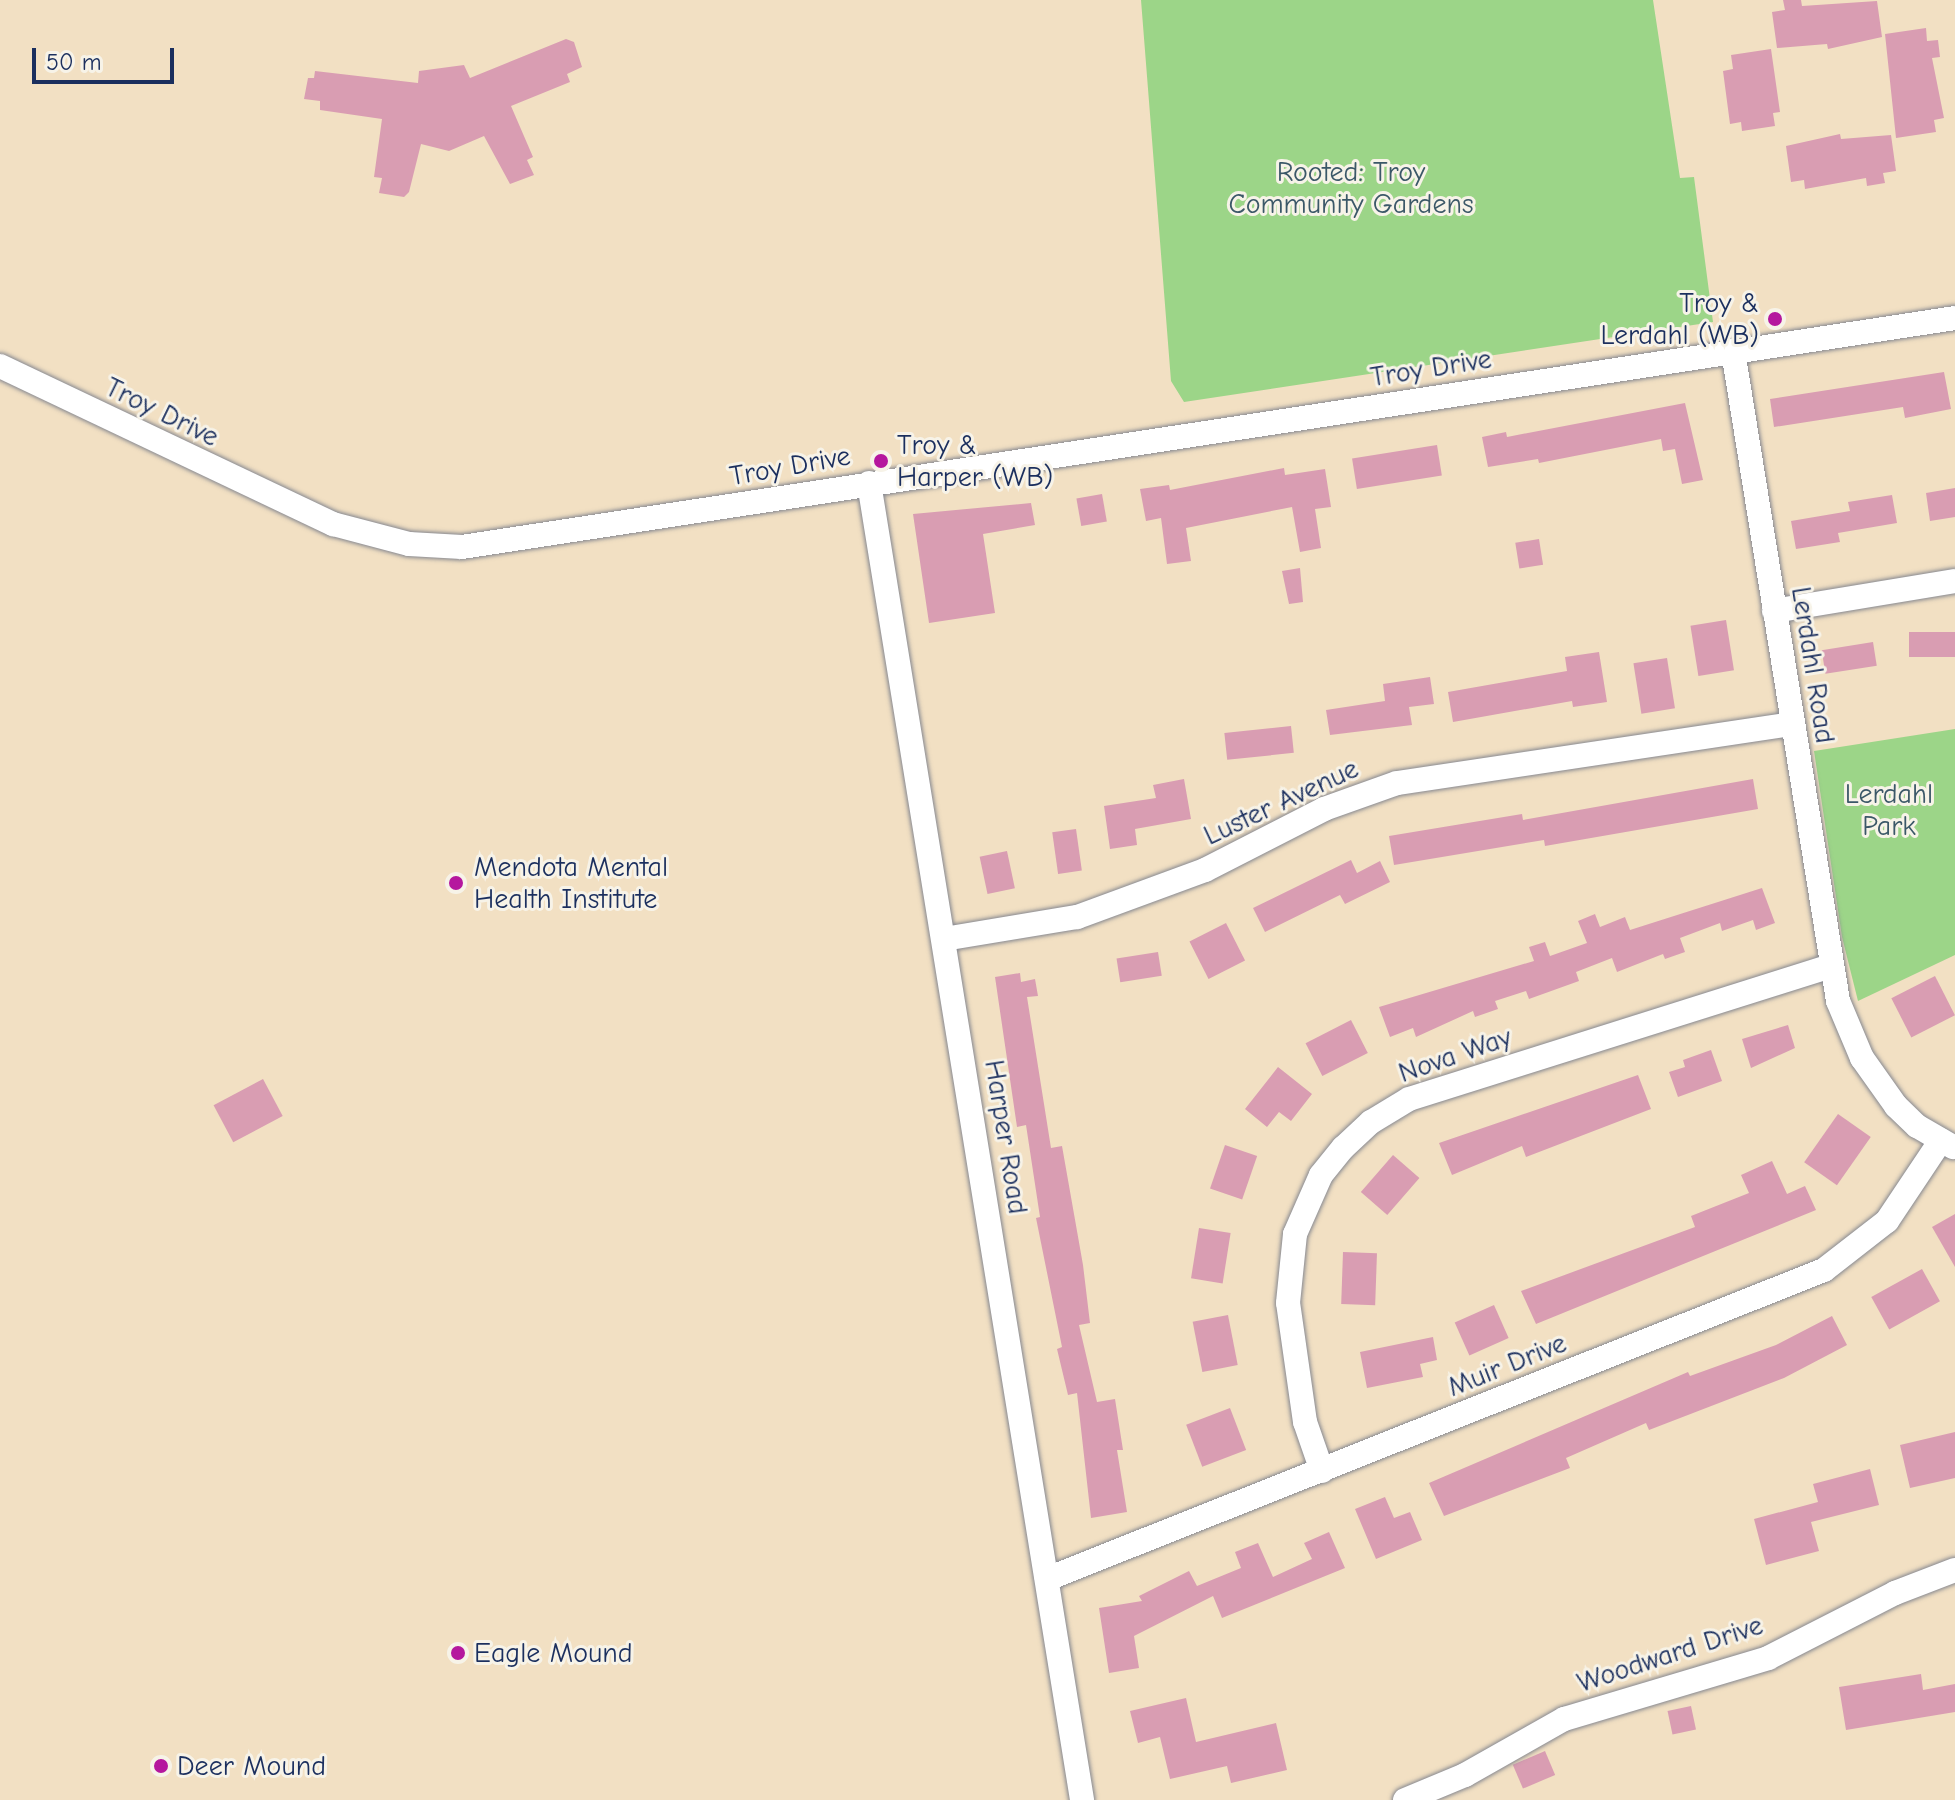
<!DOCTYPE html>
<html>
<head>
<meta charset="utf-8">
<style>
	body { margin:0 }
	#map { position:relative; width:1955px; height:1800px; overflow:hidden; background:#f2e0c3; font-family:"Comic Neue",sans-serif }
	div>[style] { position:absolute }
	.green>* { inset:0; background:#9cd588 }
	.building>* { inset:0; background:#d99db2; transform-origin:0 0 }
	.roads { filter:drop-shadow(0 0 2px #868890) drop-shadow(0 0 2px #868890) }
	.minor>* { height:24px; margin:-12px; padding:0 12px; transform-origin:12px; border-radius:12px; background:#fff }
	.dots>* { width:22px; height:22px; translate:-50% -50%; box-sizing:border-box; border:4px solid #f7f3e8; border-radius:50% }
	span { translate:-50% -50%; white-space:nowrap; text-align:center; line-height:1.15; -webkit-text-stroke:6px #f7f3e8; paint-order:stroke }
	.park-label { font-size:28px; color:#3b5868 }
	.poi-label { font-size:28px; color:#1b2f5e }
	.right { translate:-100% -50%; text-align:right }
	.left { translate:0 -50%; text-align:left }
	.street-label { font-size:28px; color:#1b2f5e }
	.scale { position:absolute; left:32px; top:48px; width:142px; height:36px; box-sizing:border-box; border:4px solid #1b2f5e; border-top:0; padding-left:10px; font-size:24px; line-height:28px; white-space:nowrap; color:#1b2f5e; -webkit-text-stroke:6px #f7f3e8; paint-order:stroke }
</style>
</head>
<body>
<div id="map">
	<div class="green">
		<div style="clip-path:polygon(1141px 0,1653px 0,1680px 178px,1694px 177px,1713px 322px,1184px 402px,1171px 381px)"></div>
		<div style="clip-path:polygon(1955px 729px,1955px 955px,1858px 1001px,1842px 937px,1814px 751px)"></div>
	</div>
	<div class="building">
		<div style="clip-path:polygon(1783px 0,1801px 0,1802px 6px,1877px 1px,1882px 37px,1828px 49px,1827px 44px,1777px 48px,1772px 12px,1785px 10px)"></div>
		<div style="clip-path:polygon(1926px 28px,1927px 41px,1938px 40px,1940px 57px,1932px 58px,1944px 118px,1934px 120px,1936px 132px,1896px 138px,1885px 34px)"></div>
		<div style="clip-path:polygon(566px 39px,574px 42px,582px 67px,567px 74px,570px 82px,511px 106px,533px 157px,527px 160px,534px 175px,510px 184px,484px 136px,449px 151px,421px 144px,409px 192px,404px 197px,379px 193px,382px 178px,374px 177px,382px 119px,320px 110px,320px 101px,304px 99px,308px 78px,314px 78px,315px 71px,418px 83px,419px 71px,464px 65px,470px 78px)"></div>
		<div style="clip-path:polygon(1771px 49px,1780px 112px,1773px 113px,1775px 126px,1742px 131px,1741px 122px,1730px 124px,1723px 71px,1733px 69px,1731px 55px)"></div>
		<div style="clip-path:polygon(1840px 134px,1841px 139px,1891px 135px,1896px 171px,1883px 173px,1885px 183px,1867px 186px,1866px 178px,1805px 189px,1804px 180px,1791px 182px,1786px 146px)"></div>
		<div style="clip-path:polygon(1944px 372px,1951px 409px,1905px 418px,1903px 407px,1774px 427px,1770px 399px)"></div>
		<div style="clip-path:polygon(1685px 403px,1703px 480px,1682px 484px,1675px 449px,1663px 451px,1661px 439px,1539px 463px,1538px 459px,1488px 467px,1482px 437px,1506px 432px,1507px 437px)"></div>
		<div style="left:1437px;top:445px;width:31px;height:86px;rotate:81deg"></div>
		<div style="clip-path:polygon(1284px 468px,1285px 475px,1325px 469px,1331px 507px,1315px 509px,1321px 548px,1300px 552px,1292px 507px,1186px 528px,1191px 561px,1167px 564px,1161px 518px,1146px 521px,1140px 489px,1169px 485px,1170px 490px)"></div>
		<div style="clip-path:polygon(1955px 488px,1955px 517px,1930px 521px,1926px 493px)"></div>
		<div style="left:1102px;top:494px;width:28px;height:26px;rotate:80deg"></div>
		<div style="clip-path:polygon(1892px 495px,1897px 523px,1838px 533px,1840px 542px,1796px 549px,1791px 521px,1850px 511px,1848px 502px)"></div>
		<div style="clip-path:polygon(1031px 503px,1035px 525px,983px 534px,995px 613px,929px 623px,913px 514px)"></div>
		<div style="left:1539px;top:539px;width:26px;height:24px;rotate:81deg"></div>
		<div style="clip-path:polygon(1300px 568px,1303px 602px,1289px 604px,1282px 571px)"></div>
		<div style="left:1726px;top:620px;width:51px;height:36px;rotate:81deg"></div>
		<div style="left:1955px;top:632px;width:25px;height:46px;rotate:90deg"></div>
		<div style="left:1873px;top:642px;width:24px;height:52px;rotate:81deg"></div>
		<div style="clip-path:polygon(1599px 652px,1607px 702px,1573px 707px,1572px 701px,1453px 722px,1448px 692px,1567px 671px,1565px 657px)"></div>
		<div style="left:1667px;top:658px;width:51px;height:34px;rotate:81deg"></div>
		<div style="clip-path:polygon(1430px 677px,1434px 704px,1409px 707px,1412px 725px,1330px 735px,1326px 710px,1385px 701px,1383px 684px)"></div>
		<div style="left:1291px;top:726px;width:27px;height:67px;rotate:84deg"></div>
		<div style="clip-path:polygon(1184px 779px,1191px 819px,1135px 829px,1137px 845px,1110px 849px,1104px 806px,1156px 798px,1153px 785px)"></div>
		<div style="clip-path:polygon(1753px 779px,1758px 809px,1545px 846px,1544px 840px,1394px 865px,1389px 836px,1522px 814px,1523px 820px)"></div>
		<div style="left:1076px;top:829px;width:42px;height:24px;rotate:82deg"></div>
		<div style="left:1007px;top:851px;width:38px;height:28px;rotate:78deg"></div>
		<div style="clip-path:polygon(1351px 860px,1357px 873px,1380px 861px,1390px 882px,1345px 904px,1340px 895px,1265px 932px,1253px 908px)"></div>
		<div style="clip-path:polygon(1762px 888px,1775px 923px,1756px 930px,1753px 920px,1722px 931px,1720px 923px,1680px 938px,1685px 952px,1665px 959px,1663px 954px,1617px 972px,1612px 958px,1576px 972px,1579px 981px,1529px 999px,1526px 991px,1495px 1001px,1498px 1009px,1475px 1017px,1473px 1011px,1416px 1037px,1413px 1028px,1390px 1037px,1379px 1007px,1534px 961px,1529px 947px,1545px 942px,1550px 956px,1587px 943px,1578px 921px,1595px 914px,1600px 927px,1625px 917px,1630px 930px)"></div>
		<div style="left:1226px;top:923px;width:42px;height:41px;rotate:63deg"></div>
		<div style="left:1158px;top:952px;width:24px;height:42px;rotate:81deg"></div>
		<div style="clip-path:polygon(1020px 973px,1021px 982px,1035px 979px,1038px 996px,1027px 997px,1051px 1148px,1062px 1146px,1083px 1265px,1090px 1323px,1079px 1325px,1097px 1402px,1115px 1399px,1123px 1450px,1117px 1450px,1127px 1512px,1091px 1518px,1077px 1393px,1068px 1395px,1057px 1349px,1062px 1347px,1036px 1218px,1040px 1217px,1026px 1125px,1017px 1127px,995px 977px)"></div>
		<div style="left:1935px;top:976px;width:44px;height:49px;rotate:63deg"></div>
		<div style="left:1351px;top:1020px;width:37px;height:51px;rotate:63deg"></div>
		<div style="clip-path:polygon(1788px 1025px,1795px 1048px,1751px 1068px,1742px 1039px)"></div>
		<div style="clip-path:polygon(1711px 1050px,1722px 1081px,1678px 1097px,1669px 1072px,1685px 1067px,1683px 1060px)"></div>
		<div style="clip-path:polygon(1278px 1067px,1312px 1094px,1291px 1121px,1279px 1112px,1267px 1127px,1245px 1109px)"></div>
		<div style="clip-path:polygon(1638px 1075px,1651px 1109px,1526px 1157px,1522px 1146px,1452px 1175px,1439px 1143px)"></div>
		<div style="left:263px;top:1079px;width:42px;height:56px;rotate:62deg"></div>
		<div style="left:1838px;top:1114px;width:40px;height:59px;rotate:35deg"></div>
		<div style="left:1225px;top:1145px;width:34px;height:46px;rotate:19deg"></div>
		<div style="left:1393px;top:1155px;width:35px;height:49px;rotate:41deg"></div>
		<div style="clip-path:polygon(1772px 1161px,1787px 1194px,1805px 1186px,1816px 1210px,1536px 1324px,1521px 1291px,1695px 1227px,1691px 1216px,1749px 1193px,1741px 1175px)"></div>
		<div style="clip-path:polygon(1955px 1214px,1955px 1267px,1932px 1227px)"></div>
		<div style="left:1199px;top:1228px;width:32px;height:51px;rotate:9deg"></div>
		<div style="left:1343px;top:1252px;width:34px;height:52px;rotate:2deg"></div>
		<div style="left:1922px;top:1269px;width:37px;height:58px;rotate:61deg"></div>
		<div style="left:1494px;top:1305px;width:36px;height:43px;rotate:66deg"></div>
		<div style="left:1228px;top:1315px;width:51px;height:36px;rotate:79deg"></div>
		<div style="clip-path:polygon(1832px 1316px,1847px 1345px,1784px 1378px,1649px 1430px,1646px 1423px,1566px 1458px,1570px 1468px,1444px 1516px,1429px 1483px,1688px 1372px,1690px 1376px,1776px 1345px)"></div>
		<div style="clip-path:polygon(1433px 1337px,1437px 1360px,1420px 1364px,1423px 1377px,1367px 1388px,1360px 1352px)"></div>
		<div style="left:1230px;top:1408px;width:45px;height:47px;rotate:69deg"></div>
		<div style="clip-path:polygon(1955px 1432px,1955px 1478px,1910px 1488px,1900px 1445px)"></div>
		<div style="clip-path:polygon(1870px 1469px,1879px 1505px,1811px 1522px,1819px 1551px,1766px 1565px,1754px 1519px,1818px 1502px,1813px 1484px)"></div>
		<div style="clip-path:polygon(1385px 1497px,1394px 1518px,1410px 1512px,1422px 1540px,1376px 1559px,1355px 1509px)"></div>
		<div style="clip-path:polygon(1329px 1532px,1345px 1568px,1222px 1618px,1213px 1596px,1134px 1636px,1139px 1668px,1109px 1673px,1099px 1608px,1142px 1601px,1139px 1596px,1189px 1571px,1197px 1586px,1241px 1568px,1235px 1552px,1258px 1543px,1273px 1577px,1312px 1559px,1304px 1543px)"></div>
		<div style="clip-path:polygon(1921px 1674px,1923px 1690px,1955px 1684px,1955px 1712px,1846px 1730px,1839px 1687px)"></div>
		<div style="clip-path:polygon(1186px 1698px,1196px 1742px,1276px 1723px,1287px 1770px,1231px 1783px,1227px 1766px,1170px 1779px,1160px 1737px,1138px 1743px,1130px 1711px)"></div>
		<div style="left:1691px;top:1706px;width:24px;height:24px;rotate:78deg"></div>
		<div style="left:1545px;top:1751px;width:26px;height:35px;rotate:67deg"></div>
	</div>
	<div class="roads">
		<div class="minor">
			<div style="left:1733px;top:351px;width:658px;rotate:80.82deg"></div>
			<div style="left:1838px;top:1001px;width:62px;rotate:67.2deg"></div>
			<div style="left:1862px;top:1058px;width:59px;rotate:54.7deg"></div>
			<div style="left:1896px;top:1106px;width:29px;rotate:44deg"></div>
			<div style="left:1917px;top:1126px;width:42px;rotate:30.3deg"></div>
			<div style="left:0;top:366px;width:369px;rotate:25.4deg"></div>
			<div style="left:333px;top:524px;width:79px;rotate:14.7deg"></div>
			<div style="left:409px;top:544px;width:53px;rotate:3.2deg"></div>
			<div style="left:462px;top:547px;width:1510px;rotate:-8.72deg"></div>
			<div style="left:869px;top:483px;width:1334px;rotate:80.81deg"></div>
			<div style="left:1774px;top:611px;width:183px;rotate:-9.4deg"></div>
			<div style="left:944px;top:939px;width:135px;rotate:-9.4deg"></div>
			<div style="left:1077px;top:917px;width:136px;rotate:-20.2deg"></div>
			<div style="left:1205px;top:870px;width:134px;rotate:-27.1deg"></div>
			<div style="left:1324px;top:809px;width:77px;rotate:-19.6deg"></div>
			<div style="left:1397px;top:783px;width:399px;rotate:-8.5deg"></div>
			<div style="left:1322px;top:1471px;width:52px;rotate:-109.1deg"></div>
			<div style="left:1305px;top:1422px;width:120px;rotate:-98.1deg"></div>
			<div style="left:1288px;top:1303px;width:69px;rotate:-84.2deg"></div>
			<div style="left:1295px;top:1234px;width:64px;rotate:-66.2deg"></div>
			<div style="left:1321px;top:1175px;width:35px;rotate:-51deg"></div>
			<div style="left:1343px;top:1148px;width:38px;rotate:-43deg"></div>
			<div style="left:1371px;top:1122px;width:44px;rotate:-31.2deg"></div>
			<div style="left:1409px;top:1099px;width:442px;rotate:-17.5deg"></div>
			<div style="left:1047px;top:1579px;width:836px;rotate:-21.69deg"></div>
			<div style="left:1824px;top:1270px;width:80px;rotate:-37.9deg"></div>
			<div style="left:1887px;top:1221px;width:97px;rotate:-56.3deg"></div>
			<div style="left:1405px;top:1800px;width:65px;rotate:-22.6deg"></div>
			<div style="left:1465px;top:1775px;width:114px;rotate:-29.5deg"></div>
			<div style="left:1564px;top:1719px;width:213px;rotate:-16.6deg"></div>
			<div style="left:1768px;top:1658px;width:143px;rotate:-27.1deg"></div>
			<div style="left:1895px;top:1593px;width:64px;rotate:-21deg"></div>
		</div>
	</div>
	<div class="dots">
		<div style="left:1775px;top:319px;background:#b5179e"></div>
		<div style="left:881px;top:461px;background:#b5179e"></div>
		<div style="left:456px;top:883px;background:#b5179e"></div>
		<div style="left:458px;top:1653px;background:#b5179e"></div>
		<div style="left:161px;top:1766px;background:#b5179e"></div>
	</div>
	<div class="park-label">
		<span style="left:1351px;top:188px">Rooted: Troy<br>Community Gardens</span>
		<span style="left:1889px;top:810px">Lerdahl<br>Park</span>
	</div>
	<div class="poi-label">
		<span class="right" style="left:1759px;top:319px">Troy &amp;<br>Lerdahl (WB)</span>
		<span class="left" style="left:897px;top:461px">Troy &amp;<br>Harper (WB)</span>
		<span class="left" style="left:474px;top:883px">Mendota Mental<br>Health Institute</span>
		<span class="left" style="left:474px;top:1653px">Eagle Mound</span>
		<span class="left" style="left:177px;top:1766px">Deer Mound</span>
	</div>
	<div class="street-label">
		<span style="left:1431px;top:368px;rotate:-9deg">Troy Drive</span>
		<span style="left:162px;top:412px;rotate:26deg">Troy Drive</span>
		<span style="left:790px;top:466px;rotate:-10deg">Troy Drive</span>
		<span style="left:1813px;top:665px;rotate:81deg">Lerdahl Road</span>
		<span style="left:1281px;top:802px;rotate:-25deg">Luster Avenue</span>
		<span style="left:1455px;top:1055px;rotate:-19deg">Nova Way</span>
		<span style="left:1006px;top:1137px;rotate:81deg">Harper Road</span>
		<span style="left:1507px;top:1365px;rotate:-22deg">Muir Drive</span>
		<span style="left:1670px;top:1654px;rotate:-18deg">Woodward Drive</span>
	</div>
	<div class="scale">50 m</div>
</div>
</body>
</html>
